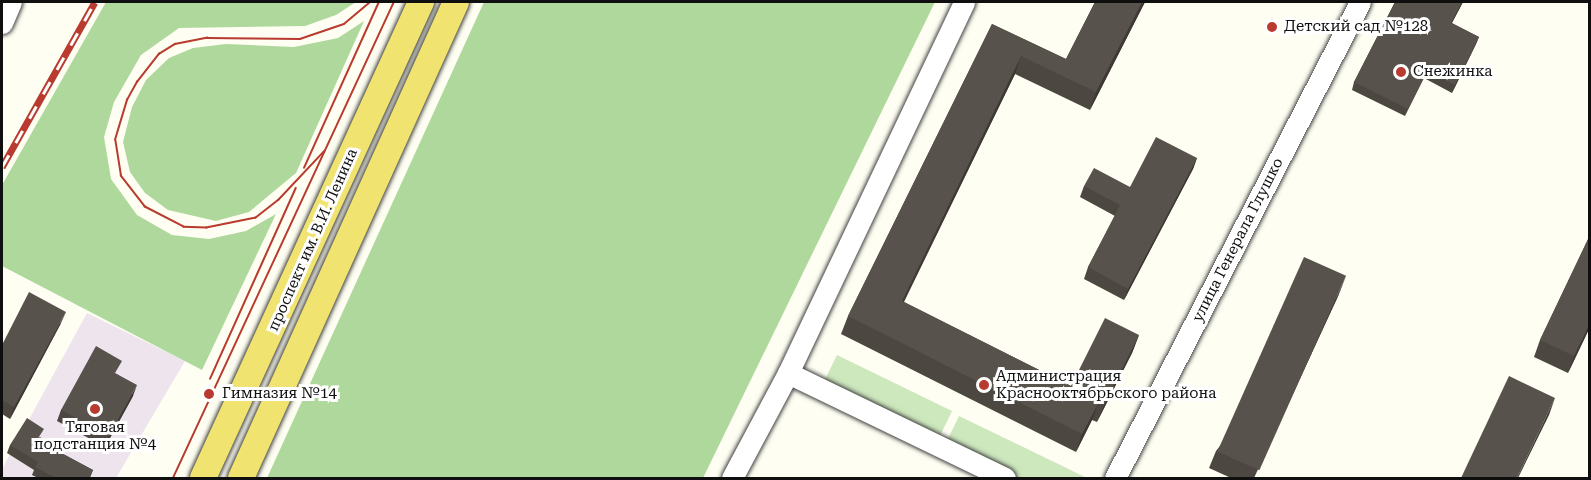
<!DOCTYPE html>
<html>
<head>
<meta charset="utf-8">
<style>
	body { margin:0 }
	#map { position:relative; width:1591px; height:480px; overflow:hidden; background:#fefef2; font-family:"Roboto Serif",serif }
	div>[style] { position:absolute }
	.industrial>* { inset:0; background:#ede4ed }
	.green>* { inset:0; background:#cde8bd; transform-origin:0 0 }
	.forest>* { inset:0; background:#afd89d }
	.roads { filter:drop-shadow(0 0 2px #424242) drop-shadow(0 0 2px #424242) }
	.minor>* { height:21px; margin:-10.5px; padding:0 10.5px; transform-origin:10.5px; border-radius:10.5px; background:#fff }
	.major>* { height:26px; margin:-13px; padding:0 13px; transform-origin:13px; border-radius:13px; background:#f1e36f }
	.tram>* { height:1.5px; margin:-0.75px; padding:0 0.75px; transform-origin:0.75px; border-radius:0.75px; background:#b93a2e }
	.rail>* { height:7px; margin-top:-3.5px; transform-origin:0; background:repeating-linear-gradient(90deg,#fff 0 14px,#b93a2e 0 28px); box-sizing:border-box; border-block:2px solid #b93a2e }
	.wall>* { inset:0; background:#4c4741 }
	.shaded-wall>* { inset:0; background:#3e3935 }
	.building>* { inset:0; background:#58524c; transform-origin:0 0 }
	.dots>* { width:16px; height:16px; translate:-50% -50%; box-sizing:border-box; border:3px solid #fff; border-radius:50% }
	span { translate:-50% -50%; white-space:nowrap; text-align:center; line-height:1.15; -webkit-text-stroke:6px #fff; paint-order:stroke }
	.poi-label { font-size:15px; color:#0f0f0f }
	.left { translate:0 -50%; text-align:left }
	.street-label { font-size:15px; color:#0f0f0f }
	.frame { position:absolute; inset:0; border:3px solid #0f0f0f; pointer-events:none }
</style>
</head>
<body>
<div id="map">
	<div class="industrial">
		<div style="clip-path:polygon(87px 313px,185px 361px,116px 478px,2px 478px,2px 469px)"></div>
	</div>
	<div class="green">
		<div style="left:837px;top:355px;width:128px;height:34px;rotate:26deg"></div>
		<div style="clip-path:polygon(959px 416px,1085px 477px,1014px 478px,945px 445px)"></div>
	</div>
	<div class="forest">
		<div style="clip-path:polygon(106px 2px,356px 2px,336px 15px,305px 26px,179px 28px,141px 55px,114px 102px,104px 137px,111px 179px,137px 215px,172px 235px,209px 239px,246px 231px,276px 214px,202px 370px,2px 266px,2px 185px)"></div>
		<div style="clip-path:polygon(484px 2px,935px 2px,703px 478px,267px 478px)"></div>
		<div style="clip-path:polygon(364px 21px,296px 173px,249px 212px,216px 221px,168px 210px,145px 193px,130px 172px,123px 142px,132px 107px,146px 80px,169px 58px,193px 48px,226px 44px,294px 47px,338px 38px)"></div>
	</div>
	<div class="roads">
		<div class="minor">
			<div style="left:2px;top:23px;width:23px;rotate:-67deg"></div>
			<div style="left:788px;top:373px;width:241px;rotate:25.8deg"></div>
			<div style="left:732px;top:478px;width:119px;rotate:-61.9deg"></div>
			<div style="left:788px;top:373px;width:411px;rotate:-64.6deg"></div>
			<div style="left:1115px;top:478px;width:535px;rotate:-62.76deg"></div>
		</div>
		<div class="major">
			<div style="left:203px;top:478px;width:524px;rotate:-65.39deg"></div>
			<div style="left:241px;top:478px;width:522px;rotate:-65.69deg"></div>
		</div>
	</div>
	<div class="tram">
		<div style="left:325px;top:151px;width:67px;rotate:133.2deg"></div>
		<div style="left:279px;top:200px;width:29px;rotate:142deg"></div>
		<div style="left:256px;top:218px;width:50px;rotate:168.5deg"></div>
		<div style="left:207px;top:228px;width:23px;rotate:-178deg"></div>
		<div style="left:184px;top:227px;width:44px;rotate:-152.9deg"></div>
		<div style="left:145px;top:207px;width:39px;rotate:-128deg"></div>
		<div style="left:121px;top:176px;width:36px;rotate:-99deg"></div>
		<div style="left:115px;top:140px;width:42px;rotate:-73.3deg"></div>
		<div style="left:127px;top:100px;width:21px;rotate:-61deg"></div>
		<div style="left:137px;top:82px;width:36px;rotate:-52deg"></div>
		<div style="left:159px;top:54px;width:19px;rotate:-32deg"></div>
		<div style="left:175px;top:44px;width:33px;rotate:-11deg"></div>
		<div style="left:207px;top:38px;width:93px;rotate:0.6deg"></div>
		<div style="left:300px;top:39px;width:46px;rotate:-18.8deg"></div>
		<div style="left:344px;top:24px;width:34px;rotate:-40deg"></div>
		<div style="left:304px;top:168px;width:182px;rotate:-65.7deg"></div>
		<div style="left:210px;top:379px;width:209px;rotate:-65.8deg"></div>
		<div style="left:173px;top:478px;width:525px;rotate:-65.1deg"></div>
	</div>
	<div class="rail">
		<div style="left:2px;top:167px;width:189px;rotate:-60.6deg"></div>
	</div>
	<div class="wall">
		<div style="clip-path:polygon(1095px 2px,1145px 2px,1090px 110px,1015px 74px,904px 302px,1071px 386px,1139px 335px,1132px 353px,1097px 422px,1092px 420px,1076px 452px,841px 334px,848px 316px,992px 24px,1066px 59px)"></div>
		<div style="clip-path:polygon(1395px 2px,1463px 2px,1452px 23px,1479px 37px,1476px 44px,1452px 93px,1424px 78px,1405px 116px,1352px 90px,1354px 82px)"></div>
		<div style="clip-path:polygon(1197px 158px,1193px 169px,1124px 300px,1084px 279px,1088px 267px,1115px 216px,1080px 197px,1084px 186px,1130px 187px)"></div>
		<div style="clip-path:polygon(1590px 235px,1590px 327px,1568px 373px,1534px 357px,1540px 340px)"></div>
		<div style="clip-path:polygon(1339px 294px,1254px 478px,1231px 478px,1209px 468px,1216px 451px)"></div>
		<div style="clip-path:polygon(61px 323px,10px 419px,2px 414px,2px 345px)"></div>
		<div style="clip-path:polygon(117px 374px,133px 396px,105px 447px,57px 421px,61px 410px)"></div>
		<div style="clip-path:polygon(41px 437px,39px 441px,93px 470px,90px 478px,38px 478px,32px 475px,34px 470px,7px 453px,10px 445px)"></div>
	</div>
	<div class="shaded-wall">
		<div style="clip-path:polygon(1142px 2px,1145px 2px,1090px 110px,1096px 92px)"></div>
		<div style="clip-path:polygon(1462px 2px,1463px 2px,1448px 30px,1451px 23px)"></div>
		<div style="clip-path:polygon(1479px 37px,1476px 44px,1452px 93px,1455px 85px)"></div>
		<div style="clip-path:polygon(1021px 56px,1015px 74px,895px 319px,902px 301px)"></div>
		<div style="clip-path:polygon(1197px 158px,1193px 169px,1124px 300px,1128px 289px)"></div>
		<div style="clip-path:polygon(1346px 276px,1339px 294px,1254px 478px)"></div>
		<div style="clip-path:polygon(66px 312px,61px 323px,10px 419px,14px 407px)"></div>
		<div style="clip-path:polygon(1590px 323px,1590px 327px,1568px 373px,1574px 356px)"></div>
		<div style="clip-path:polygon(1139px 335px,1132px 353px,1097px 422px,1104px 405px)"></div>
		<div style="clip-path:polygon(137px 385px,133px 396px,105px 447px,109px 436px)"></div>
		<div style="clip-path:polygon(1555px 398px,1549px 415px,1518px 478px,1517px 478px)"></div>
		<div style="clip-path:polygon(1099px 402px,1092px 420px,1076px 452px,1082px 434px)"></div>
	</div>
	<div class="building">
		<div style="clip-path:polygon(1095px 2px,1142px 2px,1096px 92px,1021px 56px,902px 301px,1071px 386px,1105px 318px,1139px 335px,1104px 405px,1099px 402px,1082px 434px,848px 316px,992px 24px,1066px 59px)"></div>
		<div style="clip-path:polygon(1395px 2px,1462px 2px,1451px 23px,1479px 37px,1455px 85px,1427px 71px,1408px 109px,1354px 82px)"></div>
		<div style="clip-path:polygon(1156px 137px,1197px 158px,1128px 289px,1088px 267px,1120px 205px,1084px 186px,1094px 168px,1130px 187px)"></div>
		<div style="clip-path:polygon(1590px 235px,1590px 323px,1574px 356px,1540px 340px)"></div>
		<div style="left:1304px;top:257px;width:46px;height:213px;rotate:24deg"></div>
		<div style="clip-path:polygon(29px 292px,66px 312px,14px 407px,2px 400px,2px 345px)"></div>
		<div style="clip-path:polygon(96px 346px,122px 361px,115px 373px,137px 385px,109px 436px,61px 410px)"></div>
		<div style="clip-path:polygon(1509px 376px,1555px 398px,1517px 478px,1461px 478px)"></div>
		<div style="clip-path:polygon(27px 418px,44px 429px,37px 440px,93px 470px,89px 478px,56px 478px,35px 467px,38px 462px,10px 445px)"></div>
	</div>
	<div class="dots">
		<div style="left:1272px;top:27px;background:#b93a2e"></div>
		<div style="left:1401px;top:72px;background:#b93a2e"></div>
		<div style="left:984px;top:385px;background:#b93a2e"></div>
		<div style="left:209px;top:394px;background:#b93a2e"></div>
		<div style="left:95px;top:409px;background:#b93a2e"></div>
	</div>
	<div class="poi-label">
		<span class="left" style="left:1284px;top:27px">Детский сад №128</span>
		<span class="left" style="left:1413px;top:72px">Снежинка</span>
		<span class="left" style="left:996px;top:385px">Администрация<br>Краснооктябрьского района</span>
		<span class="left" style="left:222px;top:394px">Гимназия №14</span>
		<span style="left:95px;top:436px">Тяговая<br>подстанция №4</span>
	</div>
	<div class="street-label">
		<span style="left:313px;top:240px;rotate:-66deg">проспект им. В.И. Ленина</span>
		<span style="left:1238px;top:240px;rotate:-63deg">улица Генерала Глушко</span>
	</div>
	<div class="frame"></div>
</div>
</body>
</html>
